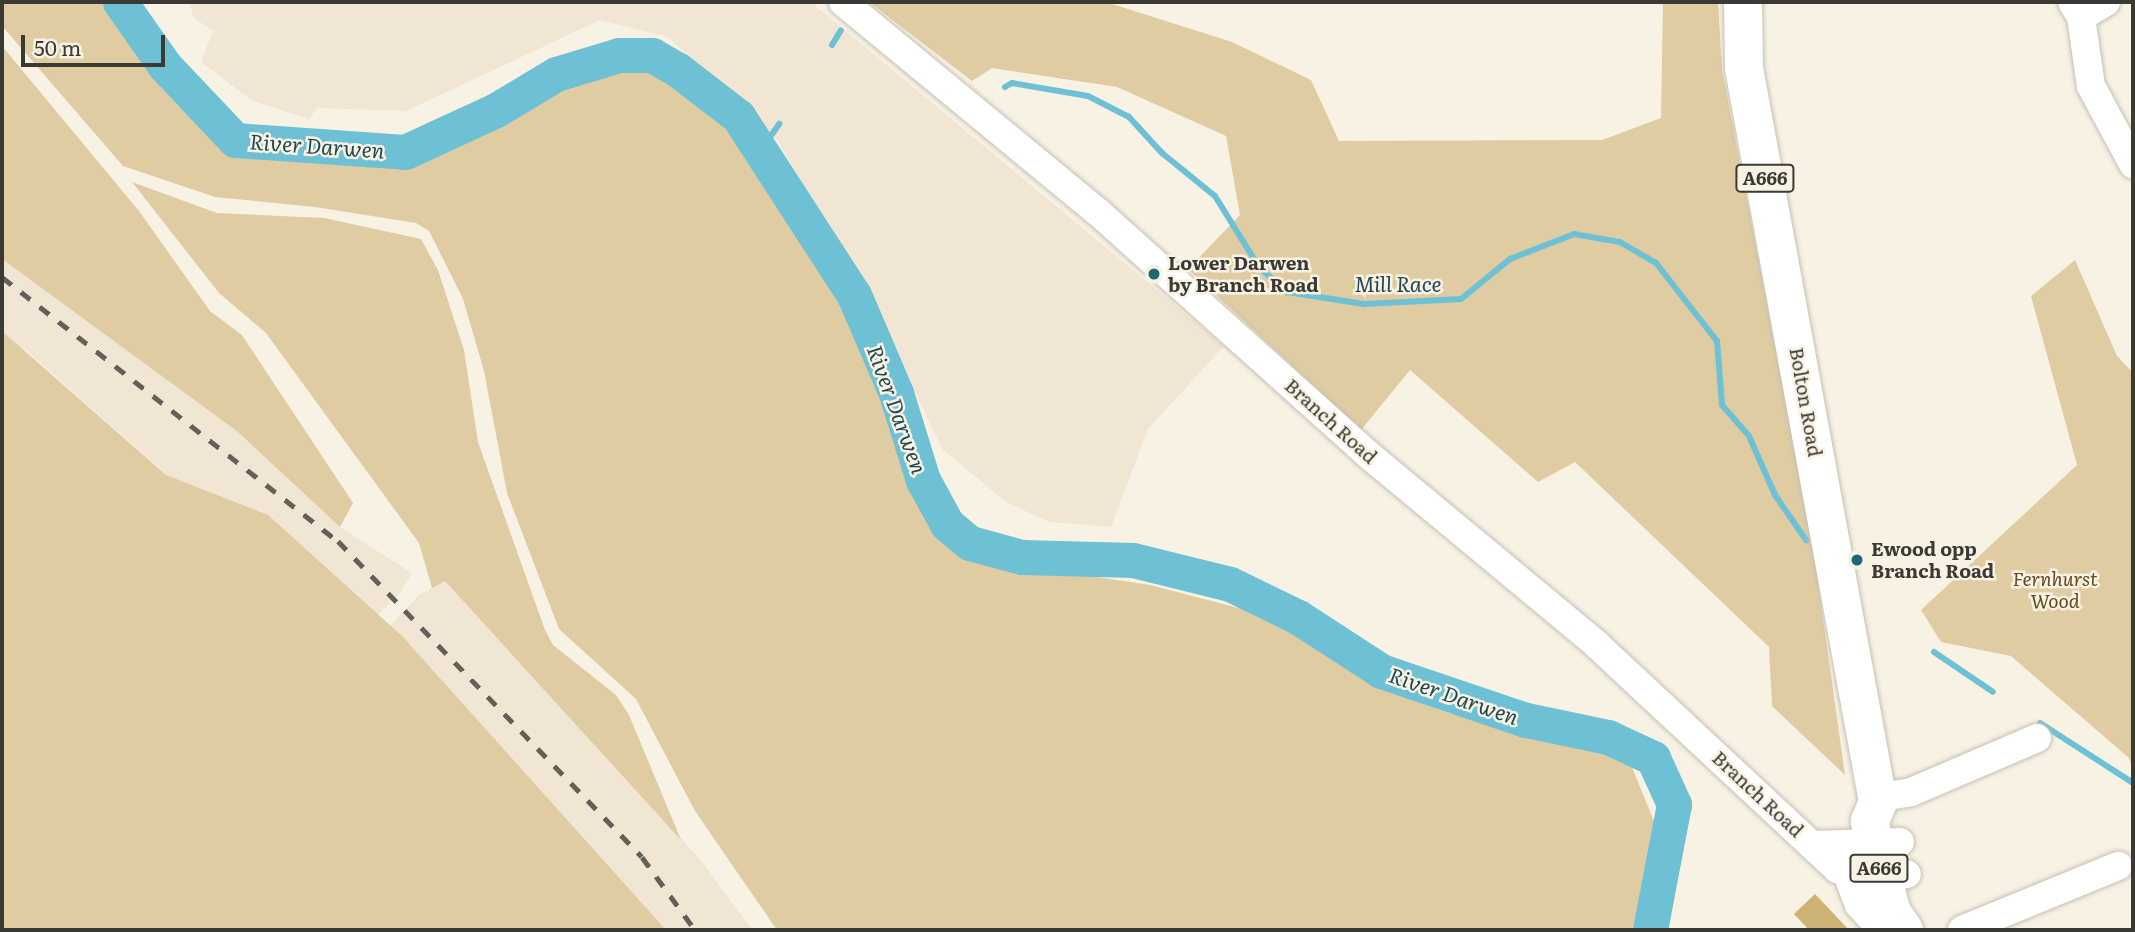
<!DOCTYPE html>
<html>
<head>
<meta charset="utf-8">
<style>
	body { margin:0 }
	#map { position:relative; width:2135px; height:932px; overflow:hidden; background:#f8f2e5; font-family:Literata,serif }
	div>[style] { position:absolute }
	.built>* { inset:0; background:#f0e6d3 }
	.green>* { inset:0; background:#dfcca2 }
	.stream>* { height:6px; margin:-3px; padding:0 3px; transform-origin:3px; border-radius:3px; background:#6ec1d4 }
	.river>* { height:35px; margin:-17.5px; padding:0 17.5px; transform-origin:17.5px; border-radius:17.5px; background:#6ec1d4 }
	.building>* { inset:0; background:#cdb275 }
	.roads { filter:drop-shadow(0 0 2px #c6c0b3) drop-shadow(0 0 2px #c6c0b3) }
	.minor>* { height:28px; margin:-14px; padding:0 14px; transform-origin:14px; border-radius:14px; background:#fff }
	.highway>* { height:38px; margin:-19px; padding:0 19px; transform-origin:19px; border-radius:19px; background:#fff }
	.rail>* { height:5px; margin-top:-2.5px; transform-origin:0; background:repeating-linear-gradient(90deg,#636059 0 12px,transparent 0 24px) }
	.dots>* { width:19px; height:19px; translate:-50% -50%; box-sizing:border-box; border:4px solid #f8f2e5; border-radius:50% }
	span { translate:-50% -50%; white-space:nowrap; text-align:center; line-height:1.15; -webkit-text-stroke:5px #f8f2e5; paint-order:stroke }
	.shield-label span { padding:2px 5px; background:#f8f2e5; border:2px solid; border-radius:5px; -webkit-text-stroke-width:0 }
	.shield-label { font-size:18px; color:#3b3933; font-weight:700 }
	.poi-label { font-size:19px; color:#3b3933; font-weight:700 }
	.left { translate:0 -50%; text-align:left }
	.street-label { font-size:19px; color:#3b3933 }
	.park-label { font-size:19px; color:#5f4c1d; font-style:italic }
	.water-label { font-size:21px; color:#214851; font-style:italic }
	.frame { position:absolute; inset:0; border:4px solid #3b3933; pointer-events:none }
	.scale { position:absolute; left:21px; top:35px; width:144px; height:32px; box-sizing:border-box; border:4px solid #3b3933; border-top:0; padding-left:9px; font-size:21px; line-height:24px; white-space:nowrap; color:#3b3933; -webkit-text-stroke:5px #f8f2e5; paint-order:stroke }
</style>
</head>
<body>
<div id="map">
	<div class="built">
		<div style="clip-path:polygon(190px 2px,811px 2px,1224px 346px,1148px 429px,1111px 527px,1049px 522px,1006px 502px,942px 449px,880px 316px,776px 138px,668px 37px,600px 20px,406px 111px,317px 108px,309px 119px,251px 100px,201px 62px,213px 31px,193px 17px)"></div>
		<div style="clip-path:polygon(2px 259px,238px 432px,340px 527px,412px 573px,400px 593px,362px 630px,217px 508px,168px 476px,26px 350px,2px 336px)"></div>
		<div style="clip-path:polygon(444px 580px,700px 859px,752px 930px,639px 930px,385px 631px,418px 596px)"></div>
	</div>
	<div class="green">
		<div style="clip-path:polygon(2px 2px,110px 2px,156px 65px,233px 144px,406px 158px,561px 81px,628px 62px,654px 65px,685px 79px,717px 110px,849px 304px,910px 470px,935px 520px,963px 545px,998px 562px,1150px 585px,1258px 613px,1384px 689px,1445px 712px,1563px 738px,1629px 760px,1660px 836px,1636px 930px,777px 930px,695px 811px,636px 699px,559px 629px,507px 493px,484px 371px,463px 299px,429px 231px,416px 223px,315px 207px,215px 197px,123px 166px,2px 26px)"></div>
		<div style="clip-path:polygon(869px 2px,1106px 2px,1232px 42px,1311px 80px,1339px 141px,1602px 140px,1661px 118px,1663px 2px,1718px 2px,1722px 69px,1811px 533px,1845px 775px,1772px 706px,1769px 647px,1575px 462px,1538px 482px,1410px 370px,1361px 430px,1188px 269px,1240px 215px,1226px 136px,1117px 87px,992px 68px,972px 81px)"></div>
		<div style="clip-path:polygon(2px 46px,139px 211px,210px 311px,242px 335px,353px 503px,340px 527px,238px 432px,2px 259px)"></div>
		<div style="clip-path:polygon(132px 182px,217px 213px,324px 218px,421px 239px,438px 270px,464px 350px,478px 442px,545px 630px,553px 645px,616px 695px,629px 715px,681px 840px,445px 581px,432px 588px,419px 543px,266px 333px,219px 293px)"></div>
		<div style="clip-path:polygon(2075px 260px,2117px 356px,2133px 373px,2133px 769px,2129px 758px,2011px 656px,1941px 642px,1921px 610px,2077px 465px,2031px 296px)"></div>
		<div style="clip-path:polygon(2px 331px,166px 475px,268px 515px,402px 636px,666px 930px,2px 930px)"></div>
	</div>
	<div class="stream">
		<div style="left:832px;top:45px;width:17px;rotate:-59deg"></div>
		<div style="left:1005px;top:87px;width:8px;rotate:-30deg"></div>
		<div style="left:1012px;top:83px;width:77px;rotate:9.7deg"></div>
		<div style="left:1088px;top:96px;width:46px;rotate:27.1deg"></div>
		<div style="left:1129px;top:117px;width:49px;rotate:47.5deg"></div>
		<div style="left:1162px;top:153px;width:68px;rotate:39.1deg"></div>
		<div style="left:1215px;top:196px;width:84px;rotate:58.2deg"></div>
		<div style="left:1259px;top:267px;width:38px;rotate:42deg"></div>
		<div style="left:1287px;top:292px;width:78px;rotate:8.9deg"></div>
		<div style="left:1364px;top:304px;width:97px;rotate:-3deg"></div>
		<div style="left:1461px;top:299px;width:63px;rotate:-39.2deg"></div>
		<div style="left:1510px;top:259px;width:69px;rotate:-21.3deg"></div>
		<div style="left:1574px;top:234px;width:47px;rotate:9.9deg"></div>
		<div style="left:1620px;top:242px;width:42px;rotate:30.3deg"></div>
		<div style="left:1656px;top:263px;width:99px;rotate:52deg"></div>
		<div style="left:1717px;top:341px;width:64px;rotate:85.5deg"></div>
		<div style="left:1722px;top:405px;width:41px;rotate:48.9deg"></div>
		<div style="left:1749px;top:436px;width:64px;rotate:66.2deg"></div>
		<div style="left:1775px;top:495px;width:55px;rotate:55.4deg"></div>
		<div style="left:761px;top:150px;width:32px;rotate:-55deg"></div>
		<div style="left:1934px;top:652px;width:71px;rotate:34.1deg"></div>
		<div style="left:2040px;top:723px;width:111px;rotate:32.8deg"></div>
	</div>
	<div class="river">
		<div style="left:120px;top:2px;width:78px;rotate:54.9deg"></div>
		<div style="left:165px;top:66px;width:102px;rotate:46.6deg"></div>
		<div style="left:235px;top:140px;width:170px;rotate:4deg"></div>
		<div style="left:405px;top:152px;width:100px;rotate:-24.8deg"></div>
		<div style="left:496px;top:110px;width:70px;rotate:-31deg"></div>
		<div style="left:556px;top:74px;width:66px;rotate:-16.8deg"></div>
		<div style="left:619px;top:55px;width:33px"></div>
		<div style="left:652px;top:55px;width:30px;rotate:30deg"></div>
		<div style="left:678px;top:70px;width:76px;rotate:37.5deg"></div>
		<div style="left:738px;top:116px;width:213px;rotate:57.1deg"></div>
		<div style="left:854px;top:295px;width:107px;rotate:66.8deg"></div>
		<div style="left:896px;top:393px;width:91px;rotate:72.8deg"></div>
		<div style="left:923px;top:480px;width:50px;rotate:61.4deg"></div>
		<div style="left:947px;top:524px;width:30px;rotate:40deg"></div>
		<div style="left:970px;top:543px;width:54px;rotate:15.1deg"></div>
		<div style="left:1022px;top:557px;width:111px;rotate:1.5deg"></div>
		<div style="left:1133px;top:560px;width:100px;rotate:13.9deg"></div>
		<div style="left:1230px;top:584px;width:76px;rotate:25.9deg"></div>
		<div style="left:1298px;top:617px;width:99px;rotate:33deg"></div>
		<div style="left:1381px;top:671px;width:153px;rotate:18.7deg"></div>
		<div style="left:1526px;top:720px;width:84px;rotate:11.7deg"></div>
		<div style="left:1608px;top:737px;width:50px;rotate:25deg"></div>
		<div style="left:1653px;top:758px;width:51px;rotate:65.5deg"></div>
		<div style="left:1674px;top:804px;width:128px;rotate:100.8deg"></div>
	</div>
	<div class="building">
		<div style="clip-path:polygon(1815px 894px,1833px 913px,1849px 930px,1809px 930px,1794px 914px)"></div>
	</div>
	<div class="roads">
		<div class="minor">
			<div style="left:843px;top:2px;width:332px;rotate:39.5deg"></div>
			<div style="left:1099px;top:213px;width:365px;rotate:41.9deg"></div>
			<div style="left:1371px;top:457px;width:293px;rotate:39.7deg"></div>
			<div style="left:1596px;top:644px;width:330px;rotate:43deg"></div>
			<div style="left:1837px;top:869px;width:29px;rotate:18deg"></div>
			<div style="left:1865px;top:878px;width:42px;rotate:-5.4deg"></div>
			<div style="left:2072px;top:2px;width:17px;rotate:59deg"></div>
			<div style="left:2081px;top:17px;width:70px;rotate:81.8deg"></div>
			<div style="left:2091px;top:86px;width:89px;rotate:61.7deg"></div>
			<div style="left:2081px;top:17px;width:29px;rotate:-31deg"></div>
			<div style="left:1877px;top:798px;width:35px;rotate:-10deg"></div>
			<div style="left:1911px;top:792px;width:137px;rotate:-23.2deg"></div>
			<div style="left:1814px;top:845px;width:86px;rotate:-2deg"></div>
			<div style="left:1847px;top:874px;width:33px;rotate:69deg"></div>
			<div style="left:1859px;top:905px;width:34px;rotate:47deg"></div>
			<div style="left:1962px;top:930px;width:169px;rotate:-22.3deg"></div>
		</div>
		<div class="highway">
			<div style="left:1743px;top:2px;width:66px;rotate:89.1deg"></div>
			<div style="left:1744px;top:68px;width:746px;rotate:79.65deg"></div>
			<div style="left:1878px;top:802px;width:21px;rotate:113deg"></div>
			<div style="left:1870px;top:821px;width:18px;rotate:81deg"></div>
			<div style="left:1873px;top:839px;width:76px;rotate:75.6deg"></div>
			<div style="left:1892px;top:913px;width:21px;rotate:55deg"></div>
		</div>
	</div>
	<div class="rail">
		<div style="left:2px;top:277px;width:427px;rotate:38.2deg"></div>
		<div style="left:338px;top:541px;width:438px;rotate:46.1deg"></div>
		<div style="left:642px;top:857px;width:90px;rotate:54deg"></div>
	</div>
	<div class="dots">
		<div style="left:1154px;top:274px;background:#206775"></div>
		<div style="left:1857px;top:560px;background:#206775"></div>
	</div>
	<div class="shield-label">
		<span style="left:1765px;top:178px">A666</span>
		<span style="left:1879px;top:868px">A666</span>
	</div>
	<div class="poi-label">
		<span class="left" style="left:1168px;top:274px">Lower Darwen<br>by Branch Road</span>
		<span class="left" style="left:1871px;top:560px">Ewood opp<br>Branch Road</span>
	</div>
	<div class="street-label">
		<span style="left:1806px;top:402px;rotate:80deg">Bolton Road</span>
		<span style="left:1331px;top:421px;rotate:42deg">Branch Road</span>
		<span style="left:1758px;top:794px;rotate:43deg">Branch Road</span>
	</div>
	<div class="park-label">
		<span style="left:2055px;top:590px">Fernhurst<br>Wood</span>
	</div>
	<div class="water-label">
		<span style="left:317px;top:145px;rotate:4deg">River Darwen</span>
		<span style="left:1398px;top:283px">Mill Race</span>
		<span style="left:898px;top:409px;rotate:70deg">River Darwen</span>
		<span style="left:1454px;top:695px;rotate:19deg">River Darwen</span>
	</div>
	<div class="frame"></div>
	<div class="scale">50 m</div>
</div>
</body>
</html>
